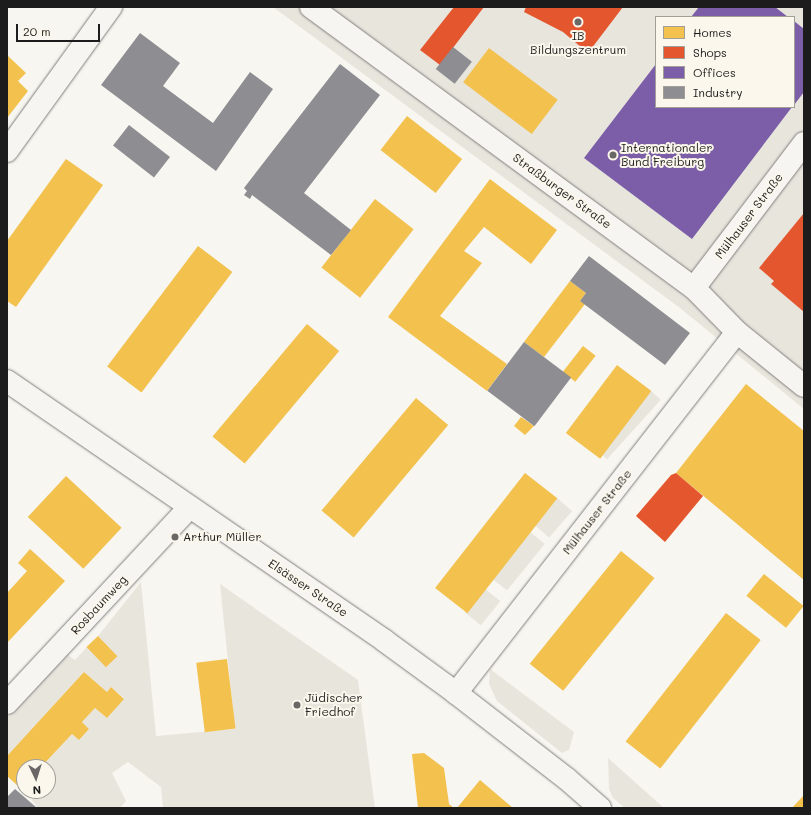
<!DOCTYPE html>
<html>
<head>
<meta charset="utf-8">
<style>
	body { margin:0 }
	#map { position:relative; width:811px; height:815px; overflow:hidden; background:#f8f6f0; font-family:Mali,sans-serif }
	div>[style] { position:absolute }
	.built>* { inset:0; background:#e8e5dd; transform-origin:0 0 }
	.homes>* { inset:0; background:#f2c14e; transform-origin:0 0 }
	.shops>* { inset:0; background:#e4572e }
	.offices>* { inset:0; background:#7b5ea7 }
	.industry>* { inset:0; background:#8d8d92; transform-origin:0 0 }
	.roads { filter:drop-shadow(0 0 1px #7f7e7b) drop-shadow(0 0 1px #7f7e7b) }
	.minor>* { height:22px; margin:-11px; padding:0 11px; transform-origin:11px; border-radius:11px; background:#f6f5f1 }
	.secondary>* { height:22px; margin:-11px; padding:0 11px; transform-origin:11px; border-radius:11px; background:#f6f5f1 }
	.dots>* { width:11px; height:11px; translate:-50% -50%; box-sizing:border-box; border:2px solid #fbf7ec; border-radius:50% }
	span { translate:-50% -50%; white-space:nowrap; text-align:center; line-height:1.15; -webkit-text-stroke:4px #fbf7ec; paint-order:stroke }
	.poi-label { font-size:12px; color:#1c1c1c }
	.left { translate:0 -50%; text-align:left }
	.street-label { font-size:12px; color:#1c1c1c }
	.frame { position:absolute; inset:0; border:8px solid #1c1c1c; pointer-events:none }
	.legend { position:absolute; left:655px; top:16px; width:140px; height:92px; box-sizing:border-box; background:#fbf7ec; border:1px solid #a29f99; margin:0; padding:5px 7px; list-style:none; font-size:12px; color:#1c1c1c }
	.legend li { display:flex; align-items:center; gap:8px; height:20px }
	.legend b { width:20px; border:1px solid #a29f99 }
	.north { position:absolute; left:16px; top:759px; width:40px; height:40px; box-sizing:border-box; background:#fbf7ec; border:1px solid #a29f99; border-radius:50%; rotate:176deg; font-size:11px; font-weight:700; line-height:16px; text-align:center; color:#1c1c1c }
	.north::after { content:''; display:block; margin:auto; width:14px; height:18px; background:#696866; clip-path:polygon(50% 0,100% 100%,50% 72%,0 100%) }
	.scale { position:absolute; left:16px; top:24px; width:84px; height:18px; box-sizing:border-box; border:2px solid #1c1c1c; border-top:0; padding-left:5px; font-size:12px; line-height:14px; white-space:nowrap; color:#1c1c1c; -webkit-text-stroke:3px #fbf7ec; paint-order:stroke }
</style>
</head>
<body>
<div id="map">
	<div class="built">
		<div style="clip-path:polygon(evenodd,273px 7px,804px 7px,804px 409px,680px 308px,273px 7px,656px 17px,794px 17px,794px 107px,656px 107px,656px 17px)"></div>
		<div style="left:651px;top:391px;width:13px;height:80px;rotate:42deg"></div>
		<div style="left:557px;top:498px;width:20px;height:35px;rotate:41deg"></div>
		<div style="left:530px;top:532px;width:19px;height:60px;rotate:39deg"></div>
		<div style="clip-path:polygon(141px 582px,156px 736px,235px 729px,220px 584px,358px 680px,375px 808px,163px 808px,161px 787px,128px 762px,112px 773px,126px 801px,120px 808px,38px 808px,29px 796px,34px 791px,48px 791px,48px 767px,41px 767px,72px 734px,79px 740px,89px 729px,82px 722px,95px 708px,107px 718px,124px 698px,111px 687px,107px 692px,84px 672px,7px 756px,7px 718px,67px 654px,75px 660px,87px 647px,107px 666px,117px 656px,98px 636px)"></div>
		<div style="left:484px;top:588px;width:21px;height:31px;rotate:39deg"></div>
		<div style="clip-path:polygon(490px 669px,574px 732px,569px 750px,562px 753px,497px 701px,489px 684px)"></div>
		<div style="clip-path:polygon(608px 758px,664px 808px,625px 808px,613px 798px,609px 789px)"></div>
	</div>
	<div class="homes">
		<div style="left:489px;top:48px;width:86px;height:43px;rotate:37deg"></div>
		<div style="clip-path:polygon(7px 55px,26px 73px,18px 81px,28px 91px,7px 118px)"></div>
		<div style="left:407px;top:116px;width:70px;height:43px;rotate:38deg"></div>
		<div style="clip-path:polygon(66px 159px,103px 185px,16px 307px,7px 301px,7px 241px)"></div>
		<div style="clip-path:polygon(490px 179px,557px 230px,531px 264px,484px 227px,464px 251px,482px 263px,440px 316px,507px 364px,487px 391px,388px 317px)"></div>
		<div style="left:375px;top:199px;width:49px;height:87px;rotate:38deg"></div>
		<div style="left:198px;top:246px;width:43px;height:151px;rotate:37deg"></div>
		<div style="clip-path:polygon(570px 281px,586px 293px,580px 301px,585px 304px,544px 357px,524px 342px)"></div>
		<div style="left:307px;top:324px;width:42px;height:147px;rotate:40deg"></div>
		<div style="left:583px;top:346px;width:16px;height:33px;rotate:38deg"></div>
		<div style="left:617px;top:365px;width:43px;height:85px;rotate:37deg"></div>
		<div style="clip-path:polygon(746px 384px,804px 431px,804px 580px,676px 473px)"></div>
		<div style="left:416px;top:398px;width:42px;height:147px;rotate:40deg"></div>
		<div style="clip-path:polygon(521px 417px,534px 426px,525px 435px,514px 426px)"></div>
		<div style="left:525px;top:473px;width:41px;height:146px;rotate:38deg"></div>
		<div style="left:66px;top:476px;width:76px;height:56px;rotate:43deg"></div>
		<div style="clip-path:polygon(30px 549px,65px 581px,7px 643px,7px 593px,27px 571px,18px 563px)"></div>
		<div style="left:621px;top:551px;width:43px;height:145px;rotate:39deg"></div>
		<div style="left:764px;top:574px;width:51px;height:28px;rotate:39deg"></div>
		<div style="left:726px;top:613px;width:44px;height:163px;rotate:38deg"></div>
		<div style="left:98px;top:636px;width:28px;height:16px;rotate:46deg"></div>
		<div style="left:227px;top:659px;width:70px;height:31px;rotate:83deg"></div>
		<div style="clip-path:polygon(84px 672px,107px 692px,111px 687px,124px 699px,107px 718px,95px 708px,82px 722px,89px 729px,79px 740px,72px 734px,41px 767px,24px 767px,24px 791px,34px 791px,29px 796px,7px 776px,7px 756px)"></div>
		<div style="clip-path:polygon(424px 753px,444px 768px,449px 804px,454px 808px,418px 808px,412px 754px)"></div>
		<div style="clip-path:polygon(480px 780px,513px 808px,457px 808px)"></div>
		<div style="clip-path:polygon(804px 795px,804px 808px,792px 808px)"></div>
	</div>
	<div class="shops">
		<div style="clip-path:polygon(454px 7px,484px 7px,440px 65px,420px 50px)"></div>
		<div style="clip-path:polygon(526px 7px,623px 7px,588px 53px,563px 32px,524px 12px)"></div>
		<div style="clip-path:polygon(804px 213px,804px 312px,771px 284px,774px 281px,759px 268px)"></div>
		<div style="clip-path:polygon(676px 473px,703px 496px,665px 542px,636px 516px,671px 475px)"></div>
	</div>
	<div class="offices">
		<div style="clip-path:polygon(699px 7px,775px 7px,788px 17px,691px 17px)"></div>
		<div style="clip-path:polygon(794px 21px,804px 29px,804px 92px,794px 105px)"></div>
		<div style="clip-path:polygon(656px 64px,656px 107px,792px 107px,692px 239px,584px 158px)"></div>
	</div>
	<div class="industry">
		<div style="clip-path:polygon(140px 33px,180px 63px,163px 86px,213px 123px,250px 72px,273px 89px,216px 171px,101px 85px)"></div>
		<div style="left:453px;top:47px;width:24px;height:28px;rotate:38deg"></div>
		<div style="clip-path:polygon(340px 64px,380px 95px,304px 193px,351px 230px,331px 255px,252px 195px,250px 199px,244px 195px,247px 191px,244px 188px)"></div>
		<div style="left:129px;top:125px;width:52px;height:26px;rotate:38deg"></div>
		<div style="clip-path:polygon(589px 256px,690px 333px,665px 365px,580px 301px,586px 293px,570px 281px)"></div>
		<div style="left:524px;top:342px;width:59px;height:61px;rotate:37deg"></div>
		<div style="clip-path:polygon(15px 789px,37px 808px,7px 808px,7px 797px)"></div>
	</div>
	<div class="roads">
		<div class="minor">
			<div style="left:311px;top:7px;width:475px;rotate:36.3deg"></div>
			<div style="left:694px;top:288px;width:62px;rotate:45.7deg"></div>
			<div style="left:737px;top:332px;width:86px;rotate:38.9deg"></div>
			<div style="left:7px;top:151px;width:178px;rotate:-54.2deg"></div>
			<div style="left:694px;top:288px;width:182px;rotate:-52.8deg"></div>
			<div style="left:456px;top:693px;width:457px;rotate:-52.1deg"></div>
			<div style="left:7px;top:703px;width:268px;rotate:-47deg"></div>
		</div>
		<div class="secondary">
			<div style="left:7px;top:381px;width:459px;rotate:34.5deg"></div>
			<div style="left:385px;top:641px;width:88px;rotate:36.2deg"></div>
			<div style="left:456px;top:693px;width:140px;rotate:37.8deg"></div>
			<div style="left:567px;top:779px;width:44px;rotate:41.3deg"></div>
		</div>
	</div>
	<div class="dots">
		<div style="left:578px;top:22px;background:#696866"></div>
		<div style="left:613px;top:155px;background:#696866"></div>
		<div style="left:175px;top:537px;background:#696866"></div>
		<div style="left:297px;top:705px;background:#696866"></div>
	</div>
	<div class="poi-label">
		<span style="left:578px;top:43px">IB<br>Bildungszentrum</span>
		<span class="left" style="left:621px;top:155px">Internationaler<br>Bund Freiburg</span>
		<span class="left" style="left:183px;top:537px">Arthur Müller</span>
		<span class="left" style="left:305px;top:705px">Jüdischer<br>Friedhof</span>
	</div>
	<div class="street-label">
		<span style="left:562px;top:191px;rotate:36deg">Straßburger Straße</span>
		<span style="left:749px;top:216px;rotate:-53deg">Mülhauser Straße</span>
		<span style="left:597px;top:512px;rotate:-52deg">Mülhauser Straße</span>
		<span style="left:308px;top:588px;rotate:34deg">Elsässer Straße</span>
		<span style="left:99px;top:605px;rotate:-47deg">Rosbaumweg</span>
	</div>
	<div class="frame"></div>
	<ul class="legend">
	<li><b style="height:11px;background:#f2c14e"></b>Homes</li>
	<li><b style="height:11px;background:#e4572e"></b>Shops</li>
	<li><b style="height:11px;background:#7b5ea7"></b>Offices</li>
	<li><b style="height:11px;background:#8d8d92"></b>Industry</li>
	</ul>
	<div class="north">N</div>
	<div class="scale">20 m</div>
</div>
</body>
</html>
